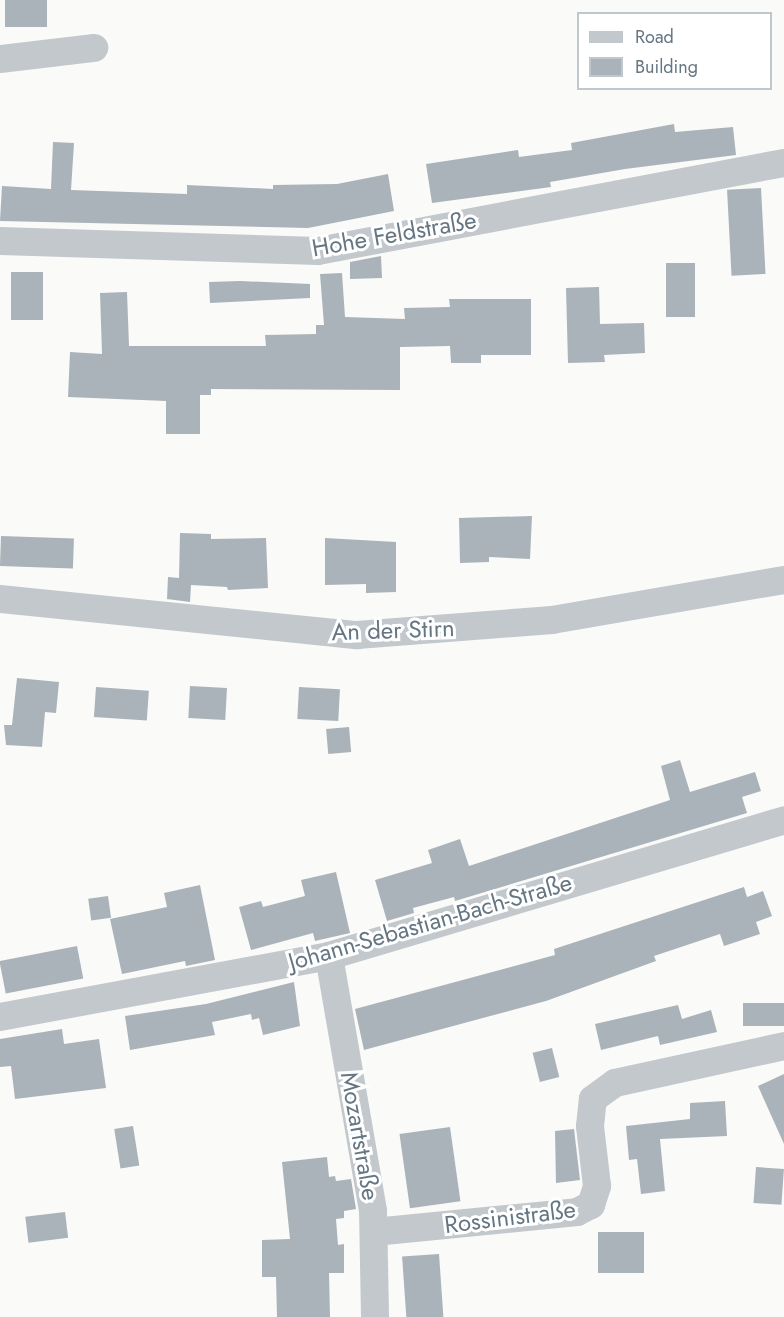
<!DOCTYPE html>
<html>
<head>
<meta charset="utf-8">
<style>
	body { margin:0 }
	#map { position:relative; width:784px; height:1317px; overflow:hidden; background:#fafaf8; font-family:Jost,sans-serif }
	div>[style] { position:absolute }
	.building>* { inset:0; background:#aab3b9; transform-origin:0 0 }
	.street>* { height:28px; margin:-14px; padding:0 14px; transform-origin:14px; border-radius:14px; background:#c3c8cc }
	span { translate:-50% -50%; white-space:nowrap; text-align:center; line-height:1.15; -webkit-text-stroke:6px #fff; paint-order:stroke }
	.street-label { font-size:24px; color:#657683 }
	.legend { position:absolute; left:577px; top:12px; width:195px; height:78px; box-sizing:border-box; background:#fff; border:2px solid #c1c8cd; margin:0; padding:8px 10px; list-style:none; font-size:18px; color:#657683 }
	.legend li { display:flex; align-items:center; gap:12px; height:30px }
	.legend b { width:30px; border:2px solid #c1c8cd }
</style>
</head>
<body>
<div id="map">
	<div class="building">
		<div style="left:5px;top:0;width:42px;height:27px"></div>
		<div style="clip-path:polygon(674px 124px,675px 132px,733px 127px,736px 155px,625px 169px,550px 182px,551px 187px,432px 203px,426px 164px,518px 150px,519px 157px,572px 150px,571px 143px)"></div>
		<div style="clip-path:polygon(53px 142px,74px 143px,71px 190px,187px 194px,187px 185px,273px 189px,273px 185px,337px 184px,388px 174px,394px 211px,308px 228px,0 221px,2px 186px,51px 189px)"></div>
		<div style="left:761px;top:188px;width:86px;height:34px;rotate:87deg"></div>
		<div style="clip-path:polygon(381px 256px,382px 278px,350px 279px,350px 262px)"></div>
		<div style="left:666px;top:263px;width:29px;height:54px"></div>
		<div style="left:11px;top:272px;width:32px;height:48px"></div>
		<div style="clip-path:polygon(342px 273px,345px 317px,405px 319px,404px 308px,450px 307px,449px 299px,531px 299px,531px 355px,481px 355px,481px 363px,451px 363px,450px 346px,400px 347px,400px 390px,211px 389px,211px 395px,200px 395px,200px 434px,166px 434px,166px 401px,68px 397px,70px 352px,102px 354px,100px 293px,127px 292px,129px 346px,266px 346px,265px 335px,316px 334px,316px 325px,324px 325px,320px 274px)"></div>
		<div style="clip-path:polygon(240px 281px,310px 284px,310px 298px,210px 303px,209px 282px)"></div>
		<div style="clip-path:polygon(599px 287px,600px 324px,644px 323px,645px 353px,604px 355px,605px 362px,568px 363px,566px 288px)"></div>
		<div style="clip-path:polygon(532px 516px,530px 559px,489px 557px,489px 562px,460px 563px,459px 518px)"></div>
		<div style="clip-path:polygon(180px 533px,211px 534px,211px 539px,266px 538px,268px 588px,228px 590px,227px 587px,191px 585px,190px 602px,167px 599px,168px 577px,179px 578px)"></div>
		<div style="left:1px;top:536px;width:73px;height:30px;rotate:2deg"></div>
		<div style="clip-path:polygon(325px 538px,396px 542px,396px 592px,366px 593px,366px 584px,325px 585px)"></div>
		<div style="clip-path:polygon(17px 678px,59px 682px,56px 713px,45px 712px,42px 747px,6px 745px,4px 725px,12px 725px)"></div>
		<div style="left:190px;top:686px;width:37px;height:32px;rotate:3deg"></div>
		<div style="left:96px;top:687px;width:53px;height:30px;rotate:4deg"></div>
		<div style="left:299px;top:687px;width:41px;height:32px;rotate:3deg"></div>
		<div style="left:349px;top:727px;width:25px;height:23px;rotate:85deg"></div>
		<div style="clip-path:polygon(680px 760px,690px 792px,755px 772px,761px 791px,742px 797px,747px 813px,455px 901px,454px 897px,413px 908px,414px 913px,387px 921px,375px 880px,432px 863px,428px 850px,460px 839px,469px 866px,670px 800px,661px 766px)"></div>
		<div style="clip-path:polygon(336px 872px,350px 933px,315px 941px,313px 933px,251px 950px,239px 907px,261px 901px,263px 907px,305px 896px,301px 880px)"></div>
		<div style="clip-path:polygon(200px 885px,215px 960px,186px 966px,185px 961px,122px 974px,110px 919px,167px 907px,164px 893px)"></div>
		<div style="clip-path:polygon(744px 887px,747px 897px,763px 891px,772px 916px,756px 922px,760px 934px,724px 946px,720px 934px,654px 956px,656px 961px,546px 1001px,364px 1050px,355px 1009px,555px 955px,554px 949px)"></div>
		<div style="left:108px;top:896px;width:22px;height:20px;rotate:82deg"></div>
		<div style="left:77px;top:946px;width:33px;height:79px;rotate:79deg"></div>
		<div style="clip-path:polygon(294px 982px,300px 1026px,263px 1035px,259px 1018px,252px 1020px,251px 1014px,212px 1022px,215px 1035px,130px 1050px,125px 1016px,206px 1004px)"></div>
		<div style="left:784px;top:1003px;width:23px;height:41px;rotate:90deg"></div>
		<div style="clip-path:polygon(678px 1005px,682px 1019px,711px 1010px,717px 1032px,660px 1045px,658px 1036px,601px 1050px,595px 1024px)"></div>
		<div style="clip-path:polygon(62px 1029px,64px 1044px,99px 1039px,106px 1088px,15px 1099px,11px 1066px,0 1067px,0 1039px)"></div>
		<div style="left:552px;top:1048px;width:30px;height:20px;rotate:76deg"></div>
		<div style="clip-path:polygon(784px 1074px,784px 1144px,758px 1086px)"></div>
		<div style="clip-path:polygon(725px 1101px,727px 1136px,660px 1139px,665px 1191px,641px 1194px,637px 1159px,629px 1160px,626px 1126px,690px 1119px,690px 1103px)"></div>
		<div style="left:133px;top:1126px;width:40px;height:19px;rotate:81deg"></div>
		<div style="left:450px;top:1127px;width:75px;height:51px;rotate:82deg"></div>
		<div style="clip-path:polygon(574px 1129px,580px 1180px,556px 1183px,555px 1131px)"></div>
		<div style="clip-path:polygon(327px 1157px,329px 1177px,335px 1176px,336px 1181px,351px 1179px,356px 1209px,344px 1211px,344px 1218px,336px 1219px,338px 1245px,344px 1244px,344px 1273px,329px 1273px,330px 1317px,277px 1317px,276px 1277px,262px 1277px,262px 1240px,290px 1239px,282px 1162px)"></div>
		<div style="left:756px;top:1167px;width:28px;height:36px;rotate:4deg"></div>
		<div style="left:65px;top:1212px;width:26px;height:40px;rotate:83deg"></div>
		<div style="left:598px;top:1232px;width:46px;height:41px"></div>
		<div style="left:439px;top:1254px;width:63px;height:37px;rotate:86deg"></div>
	</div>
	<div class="street">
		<div style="left:0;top:59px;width:95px;rotate:-6.7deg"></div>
		<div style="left:0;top:241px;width:318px;rotate:1.8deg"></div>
		<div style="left:318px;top:251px;width:474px;rotate:-10.7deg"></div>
		<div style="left:0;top:599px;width:359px;rotate:5.8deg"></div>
		<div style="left:357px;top:635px;width:196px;rotate:-4.4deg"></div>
		<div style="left:552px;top:620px;width:235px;rotate:-9.8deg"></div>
		<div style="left:329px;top:956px;width:259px;rotate:80.2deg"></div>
		<div style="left:373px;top:1211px;width:106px;rotate:88.9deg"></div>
		<div style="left:0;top:1017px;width:335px;rotate:-10.5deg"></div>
		<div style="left:329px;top:956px;width:475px;rotate:-16.6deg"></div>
		<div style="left:374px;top:1232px;width:204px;rotate:-5.6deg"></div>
		<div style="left:577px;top:1212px;width:16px;rotate:-27deg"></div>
		<div style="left:591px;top:1205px;width:20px;rotate:-72deg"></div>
		<div style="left:597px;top:1186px;width:60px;rotate:-96.7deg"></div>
		<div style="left:590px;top:1126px;width:27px;rotate:-84deg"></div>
		<div style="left:593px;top:1099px;width:27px;rotate:-36deg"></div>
		<div style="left:615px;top:1083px;width:173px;rotate:-12.3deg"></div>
	</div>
	<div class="street-label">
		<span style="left:394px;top:234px;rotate:-10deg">Hohe Feldstraße</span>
		<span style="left:393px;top:630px;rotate:-2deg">An der Stirn</span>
		<span style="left:430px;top:922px;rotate:-16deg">Johann-Sebastian-Bach-Straße</span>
		<span style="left:360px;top:1136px;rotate:80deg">Mozartstraße</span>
		<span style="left:510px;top:1217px;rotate:-7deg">Rossinistraße</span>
	</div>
	<ul class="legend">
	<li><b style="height:8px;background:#c3c8cc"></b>Road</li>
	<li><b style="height:16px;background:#aab3b9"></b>Building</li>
	</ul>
</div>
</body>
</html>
